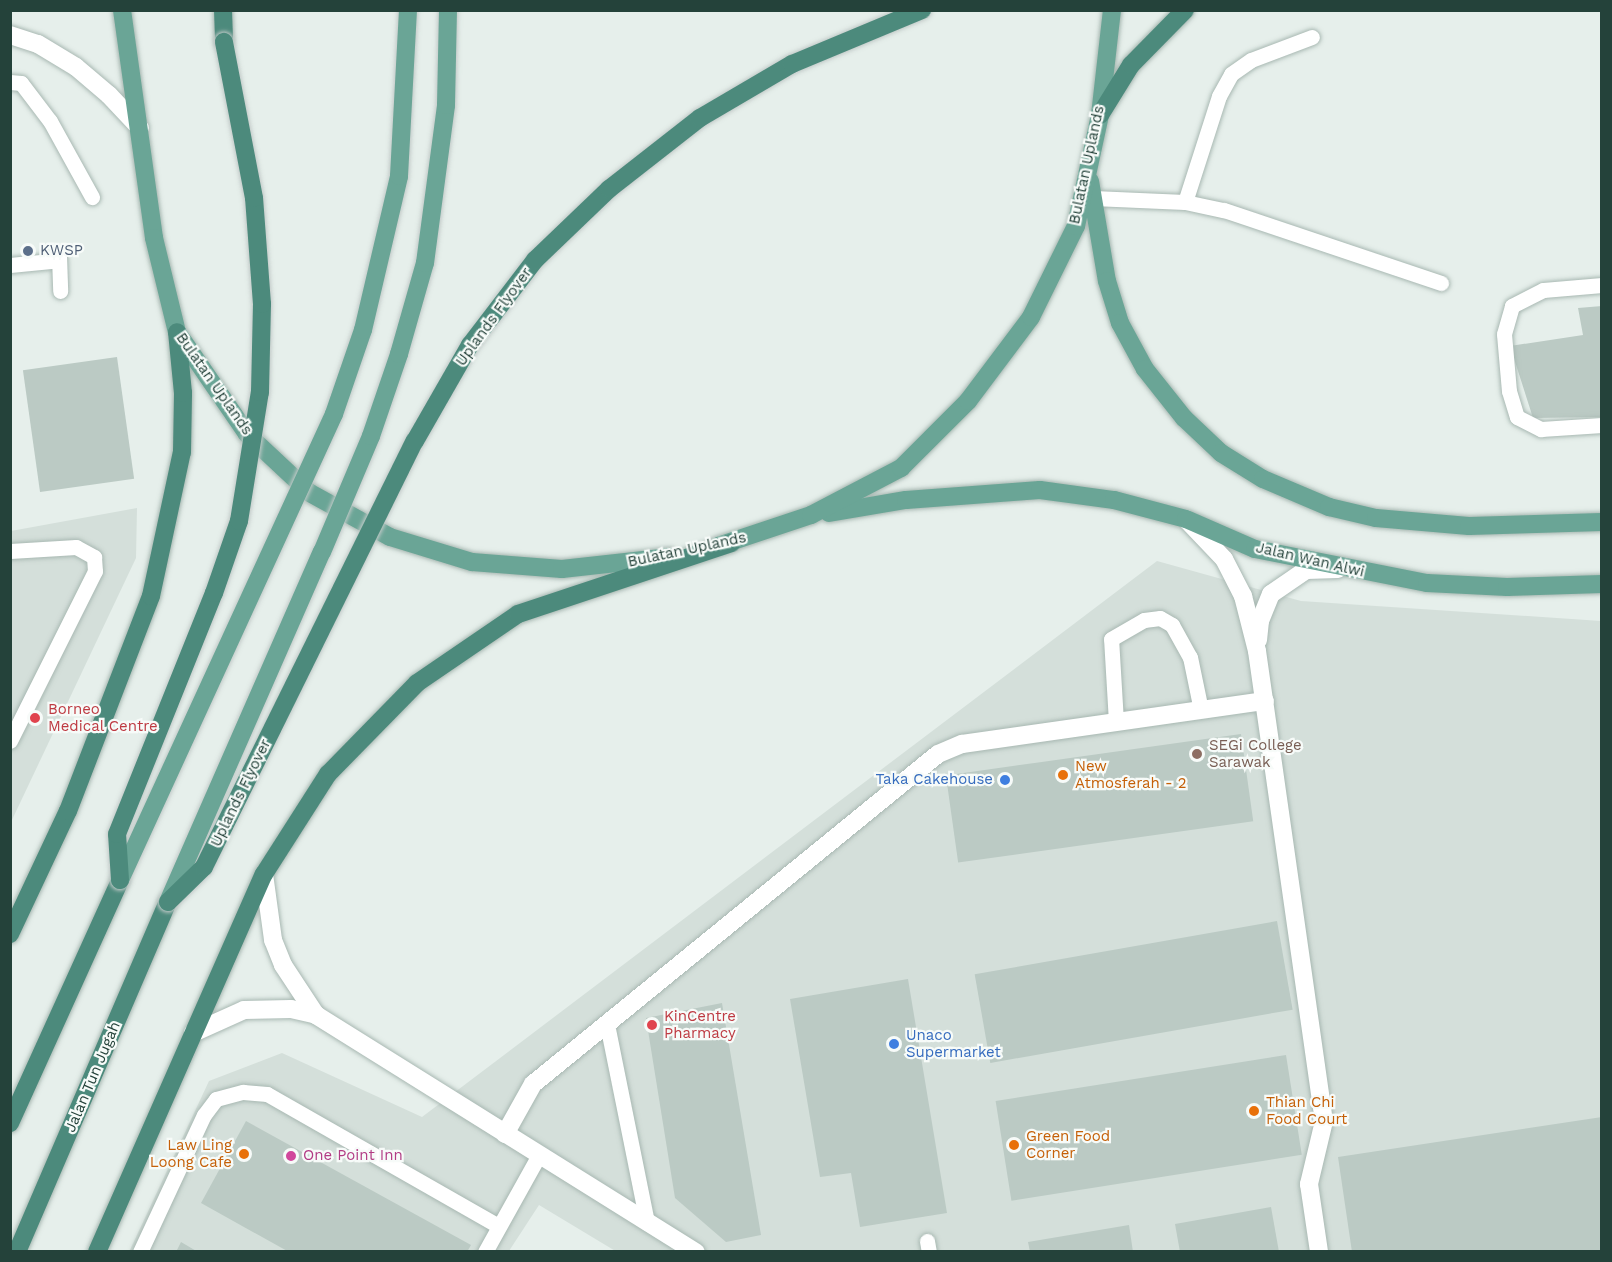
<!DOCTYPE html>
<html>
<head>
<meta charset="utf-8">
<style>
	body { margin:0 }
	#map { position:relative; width:1612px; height:1262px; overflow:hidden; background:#e6efeb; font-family:"Work Sans",sans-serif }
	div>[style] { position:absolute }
	.built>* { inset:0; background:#d4dfda }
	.building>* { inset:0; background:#bbcac4; transform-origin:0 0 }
	.roads { filter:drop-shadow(0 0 2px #a8b8b2) drop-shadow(0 0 2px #a8b8b2) }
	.service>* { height:15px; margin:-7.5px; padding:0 7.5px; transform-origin:7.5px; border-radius:7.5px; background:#fff }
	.minor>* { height:18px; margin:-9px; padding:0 9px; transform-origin:9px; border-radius:9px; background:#fff }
	.secondary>* { height:18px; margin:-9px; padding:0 9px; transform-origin:9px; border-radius:9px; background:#fff }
	.primary>* { height:18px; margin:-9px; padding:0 9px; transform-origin:9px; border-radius:9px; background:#6aa596 }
	.trunk>* { height:18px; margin:-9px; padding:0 9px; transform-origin:9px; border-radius:9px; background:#4c8a7c }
	.bridges { filter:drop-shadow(0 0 2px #c2cac8) drop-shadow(0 0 2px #c2cac8) }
	.primary-bridge>* { height:18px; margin:-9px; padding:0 9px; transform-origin:9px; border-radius:9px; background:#6aa596 }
	.trunk-bridge>* { height:18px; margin:-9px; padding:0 9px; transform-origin:9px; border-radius:9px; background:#4c8a7c }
	.dots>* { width:16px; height:16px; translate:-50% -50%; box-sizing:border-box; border:3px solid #f7fbf9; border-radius:50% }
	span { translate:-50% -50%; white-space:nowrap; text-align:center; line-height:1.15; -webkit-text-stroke:4.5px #f7fbf9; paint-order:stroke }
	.street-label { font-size:15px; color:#24423a }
	.service-label { font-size:15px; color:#4e5e75 }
	.left { translate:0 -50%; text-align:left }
	.health-label { font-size:15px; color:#be3a42 }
	.education-label { font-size:15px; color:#785e54 }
	.food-label { font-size:15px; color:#c56008 }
	.right { translate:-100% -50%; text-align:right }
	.shop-label { font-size:15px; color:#366cbe }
	.hotel-label { font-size:15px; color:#b23c85 }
	.frame { position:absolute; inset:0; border:12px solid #24423a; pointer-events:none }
</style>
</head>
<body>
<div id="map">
	<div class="built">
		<div style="clip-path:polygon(137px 508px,136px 558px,11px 822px,11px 531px)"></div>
		<div style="clip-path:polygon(1157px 561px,1301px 601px,1601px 621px,1601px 1251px,617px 1252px,539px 1205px,509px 1251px,129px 1252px,209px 1081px,282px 1053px,422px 1117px)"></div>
	</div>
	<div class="building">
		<div style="clip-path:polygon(1602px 306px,1602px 417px,1533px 418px,1510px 346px,1583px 335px,1578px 308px)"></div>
		<div style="left:117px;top:357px;width:123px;height:95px;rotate:82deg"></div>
		<div style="left:1241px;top:734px;width:88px;height:298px;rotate:82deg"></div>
		<div style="left:1277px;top:921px;width:90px;height:307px;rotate:80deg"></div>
		<div style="clip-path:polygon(908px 979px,947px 1213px,860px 1227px,851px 1173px,820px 1177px,790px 999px)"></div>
		<div style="clip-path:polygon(722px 1003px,761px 1235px,726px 1242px,675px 1198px,646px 1018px)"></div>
		<div style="left:1286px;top:1055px;width:101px;height:294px;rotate:81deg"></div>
		<div style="clip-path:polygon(1602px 1117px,1602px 1252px,1352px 1252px,1338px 1157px)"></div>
		<div style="clip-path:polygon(246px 1121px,471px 1245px,467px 1252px,289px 1252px,201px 1203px)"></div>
		<div style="clip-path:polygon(1271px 1207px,1279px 1252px,1180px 1252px,1175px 1224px)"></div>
		<div style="clip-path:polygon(1129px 1225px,1133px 1252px,1030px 1252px,1028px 1242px)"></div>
		<div style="clip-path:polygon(181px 1242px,198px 1252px,176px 1252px)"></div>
	</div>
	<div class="roads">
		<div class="service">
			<div style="left:10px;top:82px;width:11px;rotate:5deg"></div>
			<div style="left:21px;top:83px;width:48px;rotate:52.7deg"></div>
			<div style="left:50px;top:121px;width:87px;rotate:61.1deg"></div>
			<div style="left:1093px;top:198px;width:92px;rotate:2.5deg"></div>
			<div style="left:1185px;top:202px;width:40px;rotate:12deg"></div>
			<div style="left:1224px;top:210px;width:229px;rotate:18.6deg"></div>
			<div style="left:1185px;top:202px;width:111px;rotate:-72.2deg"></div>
			<div style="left:1219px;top:96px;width:25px;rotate:-61deg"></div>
			<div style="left:1231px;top:74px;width:24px;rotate:-35deg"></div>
			<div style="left:1251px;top:60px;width:65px;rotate:-20.7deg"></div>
			<div style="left:10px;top:265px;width:41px;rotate:-5.6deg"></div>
			<div style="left:51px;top:261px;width:9px;rotate:-32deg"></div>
			<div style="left:59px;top:256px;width:35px;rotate:88deg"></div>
			<div style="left:1602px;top:285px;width:59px;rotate:175.2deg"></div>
			<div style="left:1543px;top:290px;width:35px;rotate:153deg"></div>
			<div style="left:1512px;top:306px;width:29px;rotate:106deg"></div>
			<div style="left:1504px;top:334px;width:57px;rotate:85deg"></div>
			<div style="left:1509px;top:391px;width:27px;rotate:73deg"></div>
			<div style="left:1517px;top:417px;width:27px;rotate:27deg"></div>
			<div style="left:1541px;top:429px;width:61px;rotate:-3.8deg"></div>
			<div style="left:10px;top:551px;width:66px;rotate:-3.5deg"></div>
			<div style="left:76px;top:547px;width:21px;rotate:29deg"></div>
			<div style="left:94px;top:557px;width:14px;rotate:86deg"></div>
			<div style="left:95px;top:571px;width:190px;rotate:116.6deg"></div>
			<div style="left:1116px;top:722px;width:83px;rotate:-93.4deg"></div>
			<div style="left:1111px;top:639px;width:38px;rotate:-30deg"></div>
			<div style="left:1144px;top:620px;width:16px;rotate:-7deg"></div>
			<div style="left:1160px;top:618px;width:14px;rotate:30deg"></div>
			<div style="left:1172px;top:625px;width:37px;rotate:61deg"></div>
			<div style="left:1190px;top:657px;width:54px;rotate:78.3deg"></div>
			<div style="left:607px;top:1024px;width:203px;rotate:78.6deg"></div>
			<div style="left:927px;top:1241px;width:11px;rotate:80deg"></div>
			<div style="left:140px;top:1252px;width:151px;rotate:-65deg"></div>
			<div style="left:204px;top:1115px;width:20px;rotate:-53deg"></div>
			<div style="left:216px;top:1099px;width:28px;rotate:-15deg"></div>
			<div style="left:243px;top:1092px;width:24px;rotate:5deg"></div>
			<div style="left:267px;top:1094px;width:265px;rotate:29.7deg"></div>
			<div style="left:485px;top:1252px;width:111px;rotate:-60.9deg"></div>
		</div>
		<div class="minor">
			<div style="left:1186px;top:519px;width:55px;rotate:46.5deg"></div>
			<div style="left:1224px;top:559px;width:42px;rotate:62.8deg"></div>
			<div style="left:1243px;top:596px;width:57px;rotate:75.7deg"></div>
			<div style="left:1257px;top:651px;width:475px;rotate:81.9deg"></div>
			<div style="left:1324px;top:1121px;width:65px;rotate:103.4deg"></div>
			<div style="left:1309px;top:1184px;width:69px;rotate:81.6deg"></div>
			<div style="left:1258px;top:640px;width:19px;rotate:-84deg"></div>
			<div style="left:1260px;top:621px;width:29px;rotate:-68deg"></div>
			<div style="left:1271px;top:594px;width:42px;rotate:-34.4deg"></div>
			<div style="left:1306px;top:570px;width:32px;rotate:-2deg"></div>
			<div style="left:264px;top:874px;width:67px;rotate:82.2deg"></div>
			<div style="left:273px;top:940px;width:27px;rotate:68deg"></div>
			<div style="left:283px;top:965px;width:60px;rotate:56.6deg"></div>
			<div style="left:193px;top:1033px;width:56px;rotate:-24.3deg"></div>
			<div style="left:244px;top:1010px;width:47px;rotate:-1.2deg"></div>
			<div style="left:291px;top:1009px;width:26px;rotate:13deg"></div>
			<div style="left:316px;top:1015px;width:448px;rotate:32deg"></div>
			<div style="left:505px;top:1134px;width:57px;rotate:-60.8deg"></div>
			<div style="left:533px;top:1084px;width:522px;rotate:-39.17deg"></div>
			<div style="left:938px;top:754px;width:26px;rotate:-23deg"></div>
			<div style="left:962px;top:744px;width:306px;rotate:-8.1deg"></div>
		</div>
		<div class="secondary">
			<div style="left:10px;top:35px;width:29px;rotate:18deg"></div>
			<div style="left:38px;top:44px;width:44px;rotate:31.2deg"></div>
			<div style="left:76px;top:67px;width:43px;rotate:40.3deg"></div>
			<div style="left:109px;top:95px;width:45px;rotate:46.8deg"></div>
		</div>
		<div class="primary">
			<div style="left:122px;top:10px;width:230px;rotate:82deg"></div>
			<div style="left:154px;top:238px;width:97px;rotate:76.3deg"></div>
			<div style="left:177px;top:332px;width:124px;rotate:55.5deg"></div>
			<div style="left:247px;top:434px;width:86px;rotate:43.1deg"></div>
			<div style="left:310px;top:493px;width:91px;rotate:28.8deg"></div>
			<div style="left:390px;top:537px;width:86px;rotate:17deg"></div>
			<div style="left:472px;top:562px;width:90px;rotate:4.4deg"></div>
			<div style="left:562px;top:569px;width:109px;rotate:-6.3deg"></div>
			<div style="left:1090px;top:181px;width:101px;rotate:80.4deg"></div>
			<div style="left:1107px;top:281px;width:44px;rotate:72.8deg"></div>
			<div style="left:1120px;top:323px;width:52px;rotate:61.5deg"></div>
			<div style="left:1145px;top:369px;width:63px;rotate:51.5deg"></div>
			<div style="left:1184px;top:418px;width:51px;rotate:43.4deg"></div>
			<div style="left:1221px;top:453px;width:49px;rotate:31.8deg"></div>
			<div style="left:1263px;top:479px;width:72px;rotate:23deg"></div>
			<div style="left:1329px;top:507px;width:48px;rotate:13.2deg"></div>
			<div style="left:1376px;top:518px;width:93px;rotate:4.9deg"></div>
			<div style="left:1469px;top:526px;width:133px;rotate:-1.7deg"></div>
			<div style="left:829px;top:513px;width:78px;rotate:-9.6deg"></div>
			<div style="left:906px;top:500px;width:134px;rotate:-4.3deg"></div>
			<div style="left:1040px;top:490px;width:75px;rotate:7.7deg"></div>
			<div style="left:1114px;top:500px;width:74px;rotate:14.8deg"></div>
			<div style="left:1186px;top:519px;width:75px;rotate:23.5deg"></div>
			<div style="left:1255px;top:549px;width:175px;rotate:11.2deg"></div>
			<div style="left:1427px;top:583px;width:80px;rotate:2.9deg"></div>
			<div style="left:1507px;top:587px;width:95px;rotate:-1.8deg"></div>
			<div style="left:718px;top:546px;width:98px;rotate:-18.4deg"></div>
			<div style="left:811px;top:515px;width:102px;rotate:-27.6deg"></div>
			<div style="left:901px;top:468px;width:95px;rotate:-45deg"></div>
			<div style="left:968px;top:401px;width:105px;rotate:-53.1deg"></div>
			<div style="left:1031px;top:317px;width:102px;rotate:-63.7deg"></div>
			<div style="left:1076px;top:226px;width:114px;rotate:-77.8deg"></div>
			<div style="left:1100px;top:115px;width:106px;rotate:-83.5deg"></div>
		</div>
		<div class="trunk">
			<div style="left:223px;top:10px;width:32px;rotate:88deg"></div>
			<div style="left:1100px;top:115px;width:59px;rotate:-58.2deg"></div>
			<div style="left:1131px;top:65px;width:77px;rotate:-45.5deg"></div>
			<div style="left:10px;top:934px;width:136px;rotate:-64.8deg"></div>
			<div style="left:68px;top:811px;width:230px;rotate:-68.9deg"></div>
			<div style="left:151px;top:596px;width:147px;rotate:-77.9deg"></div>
			<div style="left:182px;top:452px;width:59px;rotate:-89deg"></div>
			<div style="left:183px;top:393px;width:61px;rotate:-95.6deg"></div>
			<div style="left:10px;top:1123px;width:267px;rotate:-65.6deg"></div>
			<div style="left:17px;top:1252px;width:381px;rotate:-66.7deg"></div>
			<div style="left:97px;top:1252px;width:413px;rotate:-66.2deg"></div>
			<div style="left:264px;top:874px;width:119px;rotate:-57.4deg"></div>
			<div style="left:328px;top:774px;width:127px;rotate:-45.6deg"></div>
			<div style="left:417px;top:683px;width:122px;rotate:-34.3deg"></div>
			<div style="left:518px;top:614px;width:225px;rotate:-18.4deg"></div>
		</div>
	</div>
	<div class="bridges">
		<div class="primary-bridge">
			<div style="left:120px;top:880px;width:513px;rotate:-65.33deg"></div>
			<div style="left:334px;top:414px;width:89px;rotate:-71deg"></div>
			<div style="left:363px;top:330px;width:158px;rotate:-76.8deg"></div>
			<div style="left:399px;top:176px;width:166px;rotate:-86.9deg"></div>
			<div style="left:168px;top:902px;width:382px;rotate:-66.3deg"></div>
			<div style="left:322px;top:552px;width:126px;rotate:-67.1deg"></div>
			<div style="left:371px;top:436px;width:87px;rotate:-71.1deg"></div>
			<div style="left:399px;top:354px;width:95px;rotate:-74.1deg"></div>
			<div style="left:425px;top:263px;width:159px;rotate:-82.4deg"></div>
			<div style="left:446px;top:105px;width:95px;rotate:-88.8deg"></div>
		</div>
		<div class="trunk-bridge">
			<div style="left:120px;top:880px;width:46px;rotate:-93.7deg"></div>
			<div style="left:117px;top:834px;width:260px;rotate:-68.1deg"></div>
			<div style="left:214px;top:593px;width:76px;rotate:-70.9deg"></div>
			<div style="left:239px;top:521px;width:131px;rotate:-80.8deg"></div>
			<div style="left:260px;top:392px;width:88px;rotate:-88.7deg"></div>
			<div style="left:262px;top:304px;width:106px;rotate:-94.3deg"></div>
			<div style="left:254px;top:198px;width:159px;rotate:-100.9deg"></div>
			<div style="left:168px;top:902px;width:50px;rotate:-44.2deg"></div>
			<div style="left:204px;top:867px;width:475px;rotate:-63.7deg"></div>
			<div style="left:415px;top:441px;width:111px;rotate:-60.2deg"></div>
			<div style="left:470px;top:345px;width:107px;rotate:-52.6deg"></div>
			<div style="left:535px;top:260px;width:103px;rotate:-43.8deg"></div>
			<div style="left:609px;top:189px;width:115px;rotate:-38deg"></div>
			<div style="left:700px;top:118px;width:107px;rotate:-30.4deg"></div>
			<div style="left:792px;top:64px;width:141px;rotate:-22.6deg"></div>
		</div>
	</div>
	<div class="dots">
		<div style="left:28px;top:251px;background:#5c6f8a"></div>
		<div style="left:35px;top:718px;background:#e0444e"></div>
		<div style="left:1197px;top:754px;background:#8d6e63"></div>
		<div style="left:1063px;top:775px;background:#e8710a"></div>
		<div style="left:1005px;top:780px;background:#3f7fe0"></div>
		<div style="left:652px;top:1025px;background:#e0444e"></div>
		<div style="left:894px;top:1044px;background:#3f7fe0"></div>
		<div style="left:1254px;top:1111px;background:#e8710a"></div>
		<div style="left:1014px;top:1145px;background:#e8710a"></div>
		<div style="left:244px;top:1154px;background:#e8710a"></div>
		<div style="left:291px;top:1156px;background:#d1479c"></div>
	</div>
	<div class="street-label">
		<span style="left:1087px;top:165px;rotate:-78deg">Bulatan Uplands</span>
		<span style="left:494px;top:317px;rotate:-54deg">Uplands Flyover</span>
		<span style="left:214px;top:384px;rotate:55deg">Bulatan Uplands</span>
		<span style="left:687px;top:550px;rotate:-12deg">Bulatan Uplands</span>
		<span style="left:1310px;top:560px;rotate:13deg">Jalan Wan Alwi</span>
		<span style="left:241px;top:793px;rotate:-64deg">Uplands Flyover</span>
		<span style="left:93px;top:1077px;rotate:-67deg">Jalan Tun Jugah</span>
	</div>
	<div class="service-label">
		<span class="left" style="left:40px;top:251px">KWSP</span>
	</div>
	<div class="health-label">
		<span class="left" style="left:48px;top:718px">Borneo<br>Medical Centre</span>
		<span class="left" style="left:664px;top:1025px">KinCentre<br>Pharmacy</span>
	</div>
	<div class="education-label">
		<span class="left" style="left:1209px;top:754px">SEGi College<br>Sarawak</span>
	</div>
	<div class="food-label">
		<span class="left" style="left:1075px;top:775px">New<br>Atmosferah - 2</span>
		<span class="left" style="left:1266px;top:1111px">Thian Chi<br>Food Court</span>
		<span class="left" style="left:1026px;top:1145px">Green Food<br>Corner</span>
		<span class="right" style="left:232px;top:1154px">Law Ling<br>Loong Cafe</span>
	</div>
	<div class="shop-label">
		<span class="right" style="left:993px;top:780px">Taka Cakehouse</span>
		<span class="left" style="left:906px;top:1044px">Unaco<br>Supermarket</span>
	</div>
	<div class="hotel-label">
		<span class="left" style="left:303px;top:1156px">One Point Inn</span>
	</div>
	<div class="frame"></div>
</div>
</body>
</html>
